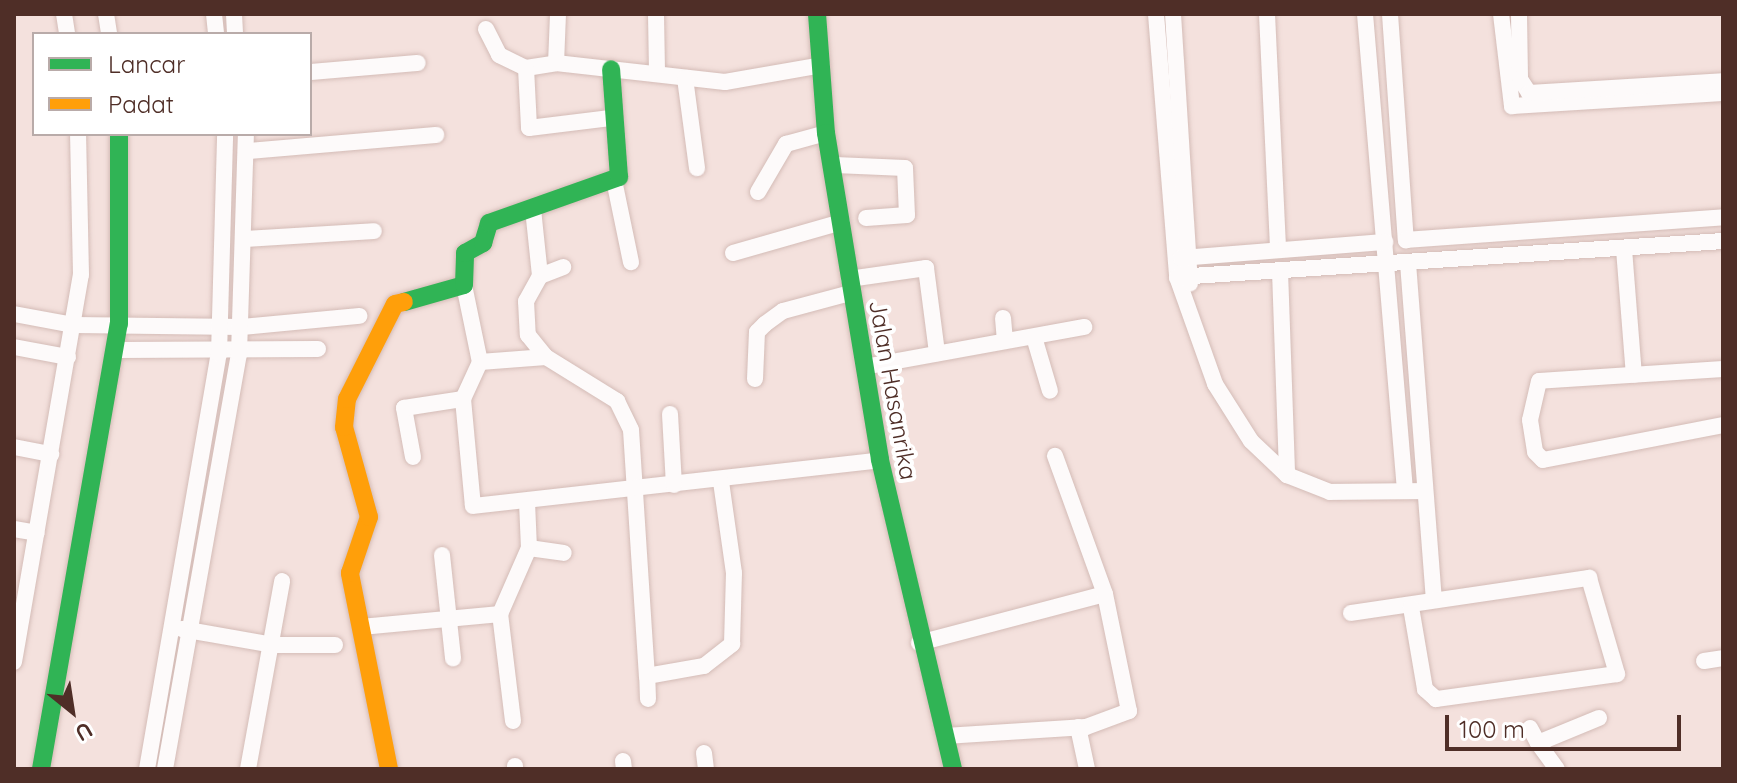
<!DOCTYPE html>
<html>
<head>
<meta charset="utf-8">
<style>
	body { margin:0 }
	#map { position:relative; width:1737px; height:783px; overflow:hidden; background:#f4e1dd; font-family:Quicksand,sans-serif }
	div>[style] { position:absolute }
	.roads { filter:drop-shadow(0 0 2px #d4bcb7) drop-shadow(0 0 2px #d4bcb7) }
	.street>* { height:16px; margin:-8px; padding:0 8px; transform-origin:8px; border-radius:8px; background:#fdfafa }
	.fast>* { height:18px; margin:-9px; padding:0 9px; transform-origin:9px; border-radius:9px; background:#30b455 }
	.slow>* { height:18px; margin:-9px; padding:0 9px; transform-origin:9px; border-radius:9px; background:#ff9f0a }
	span { translate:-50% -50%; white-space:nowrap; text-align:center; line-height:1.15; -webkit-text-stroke:8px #fff; paint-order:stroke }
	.street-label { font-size:24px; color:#4f2e27 }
	.frame { position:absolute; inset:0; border:16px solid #4f2e27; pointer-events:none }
	.legend { position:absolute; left:32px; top:32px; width:280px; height:104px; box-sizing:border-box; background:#fff; border:2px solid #b9aba9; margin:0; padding:10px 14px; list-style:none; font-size:24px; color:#4f2e27 }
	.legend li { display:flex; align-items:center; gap:16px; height:40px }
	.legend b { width:40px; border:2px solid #b9aba9 }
	.north { position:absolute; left:32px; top:671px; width:80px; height:80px; -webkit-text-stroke:6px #fff; paint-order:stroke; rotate:150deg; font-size:22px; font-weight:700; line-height:32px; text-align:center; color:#4f2e27 }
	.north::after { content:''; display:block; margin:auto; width:28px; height:36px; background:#4f2e27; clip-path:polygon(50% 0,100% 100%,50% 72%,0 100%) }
	.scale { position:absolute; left:1445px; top:715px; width:236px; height:36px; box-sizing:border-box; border:4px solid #4f2e27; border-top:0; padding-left:10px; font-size:24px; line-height:28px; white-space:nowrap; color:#4f2e27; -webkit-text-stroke:6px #fff; paint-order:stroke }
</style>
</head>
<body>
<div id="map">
	<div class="roads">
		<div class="street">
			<div style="left:64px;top:14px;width:20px;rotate:81deg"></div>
			<div style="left:106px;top:14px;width:20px;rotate:81deg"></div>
			<div style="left:214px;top:14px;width:20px;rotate:84deg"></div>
			<div style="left:234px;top:14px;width:20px;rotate:87deg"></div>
			<div style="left:558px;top:14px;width:49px;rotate:92.3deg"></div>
			<div style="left:556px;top:63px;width:170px;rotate:6.4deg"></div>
			<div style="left:725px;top:82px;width:98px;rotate:-9.9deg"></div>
			<div style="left:656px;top:14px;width:59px;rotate:89deg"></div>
			<div style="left:1156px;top:14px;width:264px;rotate:85.4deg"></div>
			<div style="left:1177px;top:277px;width:114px;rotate:70.4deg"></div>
			<div style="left:1215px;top:384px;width:67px;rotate:57.7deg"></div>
			<div style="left:1251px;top:441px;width:50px;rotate:43.4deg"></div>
			<div style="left:1287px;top:475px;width:46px;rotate:21.6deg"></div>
			<div style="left:1330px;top:492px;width:92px;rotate:-0.6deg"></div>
			<div style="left:1173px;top:14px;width:270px;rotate:86.4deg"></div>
			<div style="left:1267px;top:14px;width:236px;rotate:87.3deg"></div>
			<div style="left:1365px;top:14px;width:478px;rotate:85.2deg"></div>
			<div style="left:1390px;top:14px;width:227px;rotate:86deg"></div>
			<div style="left:1406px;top:240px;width:318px;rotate:-4.1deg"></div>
			<div style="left:1501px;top:14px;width:93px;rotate:83.2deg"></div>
			<div style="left:1512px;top:106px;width:211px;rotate:-3.5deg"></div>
			<div style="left:1519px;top:14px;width:65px;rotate:89.1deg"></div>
			<div style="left:1520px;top:79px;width:17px;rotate:57deg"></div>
			<div style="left:1529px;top:93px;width:194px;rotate:-3.5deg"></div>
			<div style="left:486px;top:29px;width:29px;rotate:63deg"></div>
			<div style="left:499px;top:55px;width:30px;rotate:26deg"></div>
			<div style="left:526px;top:68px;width:30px;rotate:-9deg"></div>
			<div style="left:526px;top:68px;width:60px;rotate:87.1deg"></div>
			<div style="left:529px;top:128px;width:82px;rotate:-7deg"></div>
			<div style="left:310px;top:72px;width:108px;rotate:-4.8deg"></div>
			<div style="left:685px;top:78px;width:91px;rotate:82.4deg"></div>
			<div style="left:248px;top:151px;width:189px;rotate:-4.9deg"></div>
			<div style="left:835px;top:165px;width:70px;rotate:2.5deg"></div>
			<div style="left:905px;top:168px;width:47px;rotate:87.6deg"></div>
			<div style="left:907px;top:215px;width:41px;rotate:175.8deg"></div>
			<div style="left:614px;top:180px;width:84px;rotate:78.3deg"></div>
			<div style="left:758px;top:192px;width:56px;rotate:-59.7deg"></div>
			<div style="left:786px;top:144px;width:41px;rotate:-15.4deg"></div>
			<div style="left:533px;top:209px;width:67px;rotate:84deg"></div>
			<div style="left:540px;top:276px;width:29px;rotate:119deg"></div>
			<div style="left:526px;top:301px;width:34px;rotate:87deg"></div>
			<div style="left:528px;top:335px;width:28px;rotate:51deg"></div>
			<div style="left:546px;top:357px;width:84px;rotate:31.8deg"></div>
			<div style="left:617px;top:401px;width:32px;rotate:64deg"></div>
			<div style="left:631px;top:430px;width:247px;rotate:86.3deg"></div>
			<div style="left:245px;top:239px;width:129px;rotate:-3.5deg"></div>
			<div style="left:1624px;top:249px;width:126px;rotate:85.5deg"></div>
			<div style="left:733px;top:253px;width:113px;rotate:-15.9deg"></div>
			<div style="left:1181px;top:258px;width:205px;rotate:-4.5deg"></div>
			<div style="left:1408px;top:263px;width:338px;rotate:85.6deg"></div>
			<div style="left:1280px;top:271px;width:204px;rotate:88deg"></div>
			<div style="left:540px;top:276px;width:25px;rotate:-21deg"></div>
			<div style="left:1177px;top:277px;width:547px;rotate:-3.77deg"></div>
			<div style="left:849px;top:279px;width:78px;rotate:-8.1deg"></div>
			<div style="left:926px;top:268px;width:86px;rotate:82.6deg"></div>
			<div style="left:464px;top:285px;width:79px;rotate:78.3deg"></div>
			<div style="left:480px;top:362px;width:66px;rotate:-4.3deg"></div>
			<div style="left:14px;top:314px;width:61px;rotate:10.4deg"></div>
			<div style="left:74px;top:325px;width:168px;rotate:0.7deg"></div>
			<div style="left:242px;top:327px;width:118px;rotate:-5.4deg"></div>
			<div style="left:1003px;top:318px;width:22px;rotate:85deg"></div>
			<div style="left:1034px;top:337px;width:56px;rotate:73.5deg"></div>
			<div style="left:14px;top:347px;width:55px;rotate:10.5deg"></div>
			<div style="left:116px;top:350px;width:202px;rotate:-0.3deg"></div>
			<div style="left:480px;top:362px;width:41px;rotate:114.7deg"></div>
			<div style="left:463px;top:399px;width:107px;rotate:84.7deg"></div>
			<div style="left:473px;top:506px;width:410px;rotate:-6.4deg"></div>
			<div style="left:864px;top:367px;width:224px;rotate:-10.3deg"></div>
			<div style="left:1723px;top:369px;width:184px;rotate:176.3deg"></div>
			<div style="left:1539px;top:381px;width:40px;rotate:103deg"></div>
			<div style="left:1530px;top:420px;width:32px;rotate:81deg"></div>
			<div style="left:1535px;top:452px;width:11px;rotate:45deg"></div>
			<div style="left:1543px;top:460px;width:183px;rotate:-11deg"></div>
			<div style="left:755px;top:379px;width:47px;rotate:-87.6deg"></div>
			<div style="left:757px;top:332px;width:11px;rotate:-45deg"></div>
			<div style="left:765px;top:324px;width:22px;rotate:-36deg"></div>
			<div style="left:783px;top:311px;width:69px;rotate:-15deg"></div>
			<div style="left:670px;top:414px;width:71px;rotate:86.8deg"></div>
			<div style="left:14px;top:447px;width:38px;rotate:11deg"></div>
			<div style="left:413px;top:457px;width:50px;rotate:-100.4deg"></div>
			<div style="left:404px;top:408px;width:60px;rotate:-8.7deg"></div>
			<div style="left:14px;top:529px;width:23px;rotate:10deg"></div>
			<div style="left:529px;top:548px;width:35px;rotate:8deg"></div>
			<div style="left:442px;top:555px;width:104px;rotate:83.9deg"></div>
			<div style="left:1351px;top:613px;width:241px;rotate:-8.4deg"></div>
			<div style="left:1589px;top:578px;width:100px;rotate:73.7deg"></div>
			<div style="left:1617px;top:674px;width:183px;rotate:172.1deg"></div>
			<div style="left:1436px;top:699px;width:15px;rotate:-138deg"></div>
			<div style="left:1425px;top:689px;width:83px;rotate:-99.7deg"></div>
			<div style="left:361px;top:627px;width:140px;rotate:-5.3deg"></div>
			<div style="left:182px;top:629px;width:92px;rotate:10deg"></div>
			<div style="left:273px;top:645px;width:62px"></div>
			<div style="left:919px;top:643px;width:192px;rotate:-14.8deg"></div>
			<div style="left:1704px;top:661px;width:19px;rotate:-9deg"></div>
			<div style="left:14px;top:662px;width:393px;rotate:-80.2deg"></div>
			<div style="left:81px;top:275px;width:141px;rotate:-91.2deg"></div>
			<div style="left:648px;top:699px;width:23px;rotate:-92deg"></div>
			<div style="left:647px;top:676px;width:58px;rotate:-10deg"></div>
			<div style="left:704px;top:666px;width:36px;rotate:-38deg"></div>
			<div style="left:732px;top:644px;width:71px;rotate:-88.4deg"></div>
			<div style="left:734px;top:573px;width:92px;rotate:-98.1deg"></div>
			<div style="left:513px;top:721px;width:108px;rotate:-96.9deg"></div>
			<div style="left:500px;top:614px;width:72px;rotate:-66.3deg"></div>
			<div style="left:529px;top:548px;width:46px;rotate:-92.5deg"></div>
			<div style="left:1078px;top:727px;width:43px;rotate:77.9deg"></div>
			<div style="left:1530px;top:728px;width:17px;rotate:62deg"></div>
			<div style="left:1538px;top:743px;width:66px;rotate:-22.3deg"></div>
			<div style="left:945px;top:736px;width:141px;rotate:-3.7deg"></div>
			<div style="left:1086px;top:727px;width:46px;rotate:-20.4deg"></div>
			<div style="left:1129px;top:711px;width:119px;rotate:-101.6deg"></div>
			<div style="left:1105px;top:594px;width:147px;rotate:-109.9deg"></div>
			<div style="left:1538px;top:743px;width:32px;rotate:54deg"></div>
			<div style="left:704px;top:753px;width:16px;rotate:83deg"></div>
			<div style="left:623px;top:761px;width:8px;rotate:83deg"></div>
			<div style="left:515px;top:766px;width:3px;rotate:90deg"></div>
			<div style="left:147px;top:769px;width:421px;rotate:-80.2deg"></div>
			<div style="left:219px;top:354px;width:220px;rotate:-88.4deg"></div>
			<div style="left:165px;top:769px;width:422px;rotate:-79.9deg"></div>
			<div style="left:239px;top:354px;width:220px;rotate:-88.2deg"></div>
			<div style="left:248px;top:769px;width:191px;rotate:-79.7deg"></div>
		</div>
		<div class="fast">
			<div style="left:817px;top:14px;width:119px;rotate:85.7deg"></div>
			<div style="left:826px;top:133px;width:331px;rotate:80.6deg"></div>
			<div style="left:880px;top:460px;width:318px;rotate:76.7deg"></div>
			<div style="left:404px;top:302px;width:62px;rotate:-15.8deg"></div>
			<div style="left:464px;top:285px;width:32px;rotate:-88deg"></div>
			<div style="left:465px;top:253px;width:21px;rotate:-29deg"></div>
			<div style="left:483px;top:243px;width:21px;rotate:-73deg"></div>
			<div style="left:489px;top:223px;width:138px;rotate:-19.5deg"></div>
			<div style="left:619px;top:177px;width:108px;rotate:-94.2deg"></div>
			<div style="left:41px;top:769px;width:452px;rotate:-80.1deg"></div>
			<div style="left:119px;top:324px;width:190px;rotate:-90deg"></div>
		</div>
		<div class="slow">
			<div style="left:389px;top:769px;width:200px;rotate:-101.3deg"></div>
			<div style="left:350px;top:573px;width:59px;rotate:-71.3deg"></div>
			<div style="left:369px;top:517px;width:93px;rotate:-105.5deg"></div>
			<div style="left:344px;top:427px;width:28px;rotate:-84deg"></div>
			<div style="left:347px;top:399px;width:106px;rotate:-63.2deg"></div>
			<div style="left:395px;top:304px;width:9px;rotate:-13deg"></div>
		</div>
	</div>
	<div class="street-label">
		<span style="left:893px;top:390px;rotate:80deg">Jalan Hasanrika</span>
	</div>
	<div class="frame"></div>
	<ul class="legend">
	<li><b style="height:10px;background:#30b455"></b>Lancar</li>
	<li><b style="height:10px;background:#ff9f0a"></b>Padat</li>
	</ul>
	<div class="north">U</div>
	<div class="scale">100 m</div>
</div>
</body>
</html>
